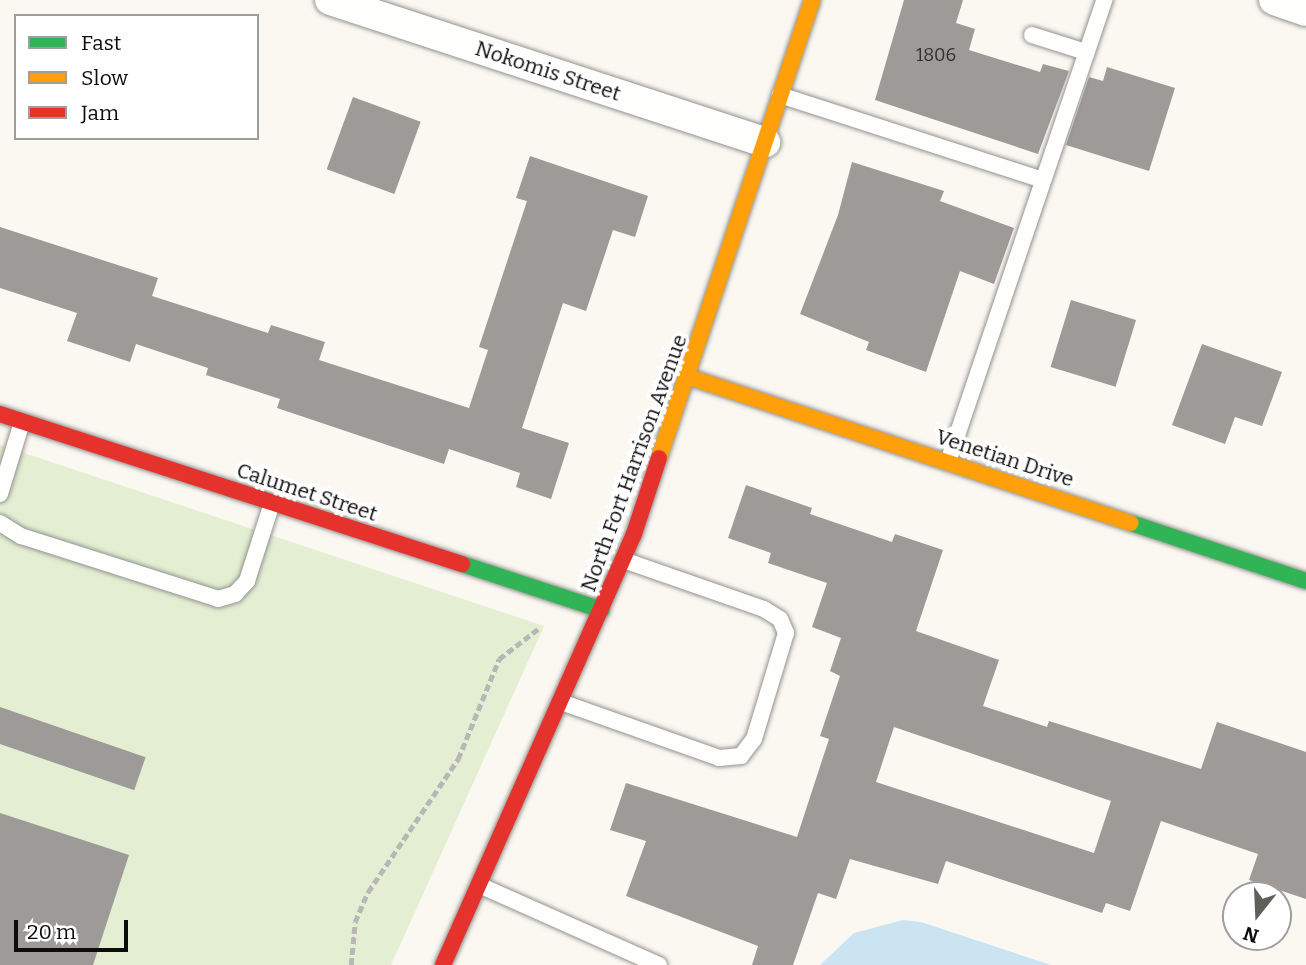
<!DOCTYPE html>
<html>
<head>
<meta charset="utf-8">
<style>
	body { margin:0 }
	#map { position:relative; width:1306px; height:965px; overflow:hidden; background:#faf8f1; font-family:Bitter,serif }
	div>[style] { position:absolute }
	.green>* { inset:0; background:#e3eed2 }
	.water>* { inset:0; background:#cae4f1 }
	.building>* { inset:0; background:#9d9a97; transform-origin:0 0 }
	.path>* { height:4.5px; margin-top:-2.25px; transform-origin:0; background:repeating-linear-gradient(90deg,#b7b7b6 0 7px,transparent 0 10.5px) }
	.roads { filter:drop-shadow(0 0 2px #93928f) drop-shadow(0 0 2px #93928f) }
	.lane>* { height:16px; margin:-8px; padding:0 8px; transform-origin:8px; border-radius:8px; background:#fefefd }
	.street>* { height:30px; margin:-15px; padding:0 15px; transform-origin:15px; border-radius:15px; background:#fefefd }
	.fast>* { height:16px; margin:-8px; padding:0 8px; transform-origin:8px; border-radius:8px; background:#30b455 }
	.slow>* { height:16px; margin:-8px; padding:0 8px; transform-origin:8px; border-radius:8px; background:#ff9f0a }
	.jam>* { height:16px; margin:-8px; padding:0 8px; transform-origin:8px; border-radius:8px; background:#e5322d }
	span { translate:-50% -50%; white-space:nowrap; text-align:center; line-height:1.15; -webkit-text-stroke:7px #fff; paint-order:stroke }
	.number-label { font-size:18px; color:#30302f }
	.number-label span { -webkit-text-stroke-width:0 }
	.street-label { font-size:21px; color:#0c0c0c }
	.legend { position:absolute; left:14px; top:14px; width:245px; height:126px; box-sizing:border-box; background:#fff; border:2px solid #9e9e9e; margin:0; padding:9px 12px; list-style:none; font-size:21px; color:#0c0c0c }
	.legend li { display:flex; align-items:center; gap:14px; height:35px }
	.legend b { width:35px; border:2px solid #9e9e9e }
	.north { position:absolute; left:1222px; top:881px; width:70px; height:70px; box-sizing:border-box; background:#fff; border:2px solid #9e9e9e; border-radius:50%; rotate:198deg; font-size:19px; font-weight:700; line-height:28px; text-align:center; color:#0c0c0c }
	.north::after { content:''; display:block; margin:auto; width:24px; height:32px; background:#5f5f5c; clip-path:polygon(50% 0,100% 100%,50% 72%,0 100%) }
	.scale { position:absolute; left:14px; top:920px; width:114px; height:32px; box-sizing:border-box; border:4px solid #0c0c0c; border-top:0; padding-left:9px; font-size:21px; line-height:24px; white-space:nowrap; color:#0c0c0c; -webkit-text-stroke:5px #fff; paint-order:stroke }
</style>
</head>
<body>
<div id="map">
	<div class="green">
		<div style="clip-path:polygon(0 445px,544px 626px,391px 965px,0 965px)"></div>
	</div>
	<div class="water">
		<div style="clip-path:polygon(903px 920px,921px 922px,1051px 965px,820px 965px,854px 933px)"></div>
	</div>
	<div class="building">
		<div style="clip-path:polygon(904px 0,963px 0,956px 23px,975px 29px,969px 50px,1040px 72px,1043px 64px,1069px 71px,1038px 154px,875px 100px)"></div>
		<div style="clip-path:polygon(1107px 67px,1175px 88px,1149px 171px,1066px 145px,1089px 77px,1103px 81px)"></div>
		<div style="left:353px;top:97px;width:72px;height:77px;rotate:20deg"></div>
		<div style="clip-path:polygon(530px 156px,648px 196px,635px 237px,613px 230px,586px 311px,563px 303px,522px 428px,569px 443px,551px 499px,516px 487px,520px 473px,449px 449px,444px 464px,411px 453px,277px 408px,280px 399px,206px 375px,208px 368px,136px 344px,130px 362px,67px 341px,77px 313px,0 288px,0 227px,158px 278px,152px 296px,268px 333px,271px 325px,325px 342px,319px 360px,469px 408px,488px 350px,479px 347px,527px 201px,516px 198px)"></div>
		<div style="clip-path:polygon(852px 162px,944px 191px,940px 201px,1014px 228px,994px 284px,960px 271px,926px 372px,866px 350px,869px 342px,800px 314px,838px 215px)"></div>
		<div style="left:1071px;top:300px;width:68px;height:70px;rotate:17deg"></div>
		<div style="clip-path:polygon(1202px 344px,1282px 372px,1262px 426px,1235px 417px,1225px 444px,1172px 425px)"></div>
		<div style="clip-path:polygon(evenodd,746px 485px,812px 508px,810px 514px,892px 542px,895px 534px,943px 550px,916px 631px,999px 660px,983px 706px,1047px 727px,1049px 721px,1201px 769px,1217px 722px,1306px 752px,1306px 899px,1249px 880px,1258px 854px,1161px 821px,1130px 911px,1106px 903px,1102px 913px,946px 861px,938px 884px,850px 859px,836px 899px,818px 893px,793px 965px,752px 965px,758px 946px,626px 896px,646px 841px,610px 830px,626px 783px,797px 837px,829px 739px,820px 736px,840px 676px,830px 671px,841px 638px,812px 627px,827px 583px,768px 563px,771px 553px,728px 538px,746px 485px,894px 727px,1111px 801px,1094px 853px,876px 782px,894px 727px)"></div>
		<div style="left:0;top:707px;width:154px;height:35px;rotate:19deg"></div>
		<div style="clip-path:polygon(0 813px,129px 855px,93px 965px,0 965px)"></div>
	</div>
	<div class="path">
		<div style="left:351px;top:965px;width:43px;rotate:-84.7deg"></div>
		<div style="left:355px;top:922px;width:33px;rotate:-67deg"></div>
		<div style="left:368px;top:892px;width:161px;rotate:-55.9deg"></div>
		<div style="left:458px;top:759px;width:108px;rotate:-67.7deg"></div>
		<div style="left:499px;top:659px;width:49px;rotate:-37.6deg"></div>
	</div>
	<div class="roads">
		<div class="lane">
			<div style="left:1032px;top:35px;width:57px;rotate:17.5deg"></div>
			<div style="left:780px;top:95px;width:276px;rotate:17.9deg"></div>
			<div style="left:948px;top:462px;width:488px;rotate:-71.3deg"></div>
			<div style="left:0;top:494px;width:75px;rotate:-73deg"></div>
			<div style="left:0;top:523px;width:25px;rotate:32deg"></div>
			<div style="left:21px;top:536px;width:207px;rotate:17.7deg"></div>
			<div style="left:218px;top:599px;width:18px;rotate:-16deg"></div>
			<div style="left:235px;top:594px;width:18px;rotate:-47deg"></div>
			<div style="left:247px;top:581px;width:82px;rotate:-72.2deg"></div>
			<div style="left:561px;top:702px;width:168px;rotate:19.5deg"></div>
			<div style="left:719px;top:758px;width:22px;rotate:-5deg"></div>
			<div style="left:741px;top:756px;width:21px;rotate:-53deg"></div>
			<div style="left:754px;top:739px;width:111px;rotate:-73.2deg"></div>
			<div style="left:786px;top:633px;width:15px;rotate:-113deg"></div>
			<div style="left:780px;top:619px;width:19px;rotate:-148deg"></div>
			<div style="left:764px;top:609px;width:149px;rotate:-160.8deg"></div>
			<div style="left:479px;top:885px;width:197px;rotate:24deg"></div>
		</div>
		<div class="street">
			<div style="left:330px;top:0;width:458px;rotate:18.1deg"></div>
			<div style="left:1274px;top:0;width:34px;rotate:19deg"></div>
		</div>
		<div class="fast">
			<div style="left:1131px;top:523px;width:184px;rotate:18.3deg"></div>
			<div style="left:462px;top:564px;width:147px;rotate:18.2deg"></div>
		</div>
		<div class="slow">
			<div style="left:689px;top:377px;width:465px;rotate:18.3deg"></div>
			<div style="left:659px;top:458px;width:483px;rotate:-71.5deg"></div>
		</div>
		<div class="jam">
			<div style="left:0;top:414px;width:486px;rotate:18deg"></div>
			<div style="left:443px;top:965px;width:471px;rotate:-66.1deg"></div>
			<div style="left:634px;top:534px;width:80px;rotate:-71.8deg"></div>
		</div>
	</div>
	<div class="number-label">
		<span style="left:936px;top:55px">1806</span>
	</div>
	<div class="street-label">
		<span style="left:548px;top:71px;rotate:18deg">Nokomis Street</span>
		<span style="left:1005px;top:458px;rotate:18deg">Venetian Drive</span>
		<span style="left:634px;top:463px;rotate:-70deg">North Fort Harrison Avenue</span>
		<span style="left:307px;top:492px;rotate:18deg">Calumet Street</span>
	</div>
	<ul class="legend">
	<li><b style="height:9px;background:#30b455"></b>Fast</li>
	<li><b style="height:9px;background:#ff9f0a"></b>Slow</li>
	<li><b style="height:9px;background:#e5322d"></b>Jam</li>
	</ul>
	<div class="north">N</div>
	<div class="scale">20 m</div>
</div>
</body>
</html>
